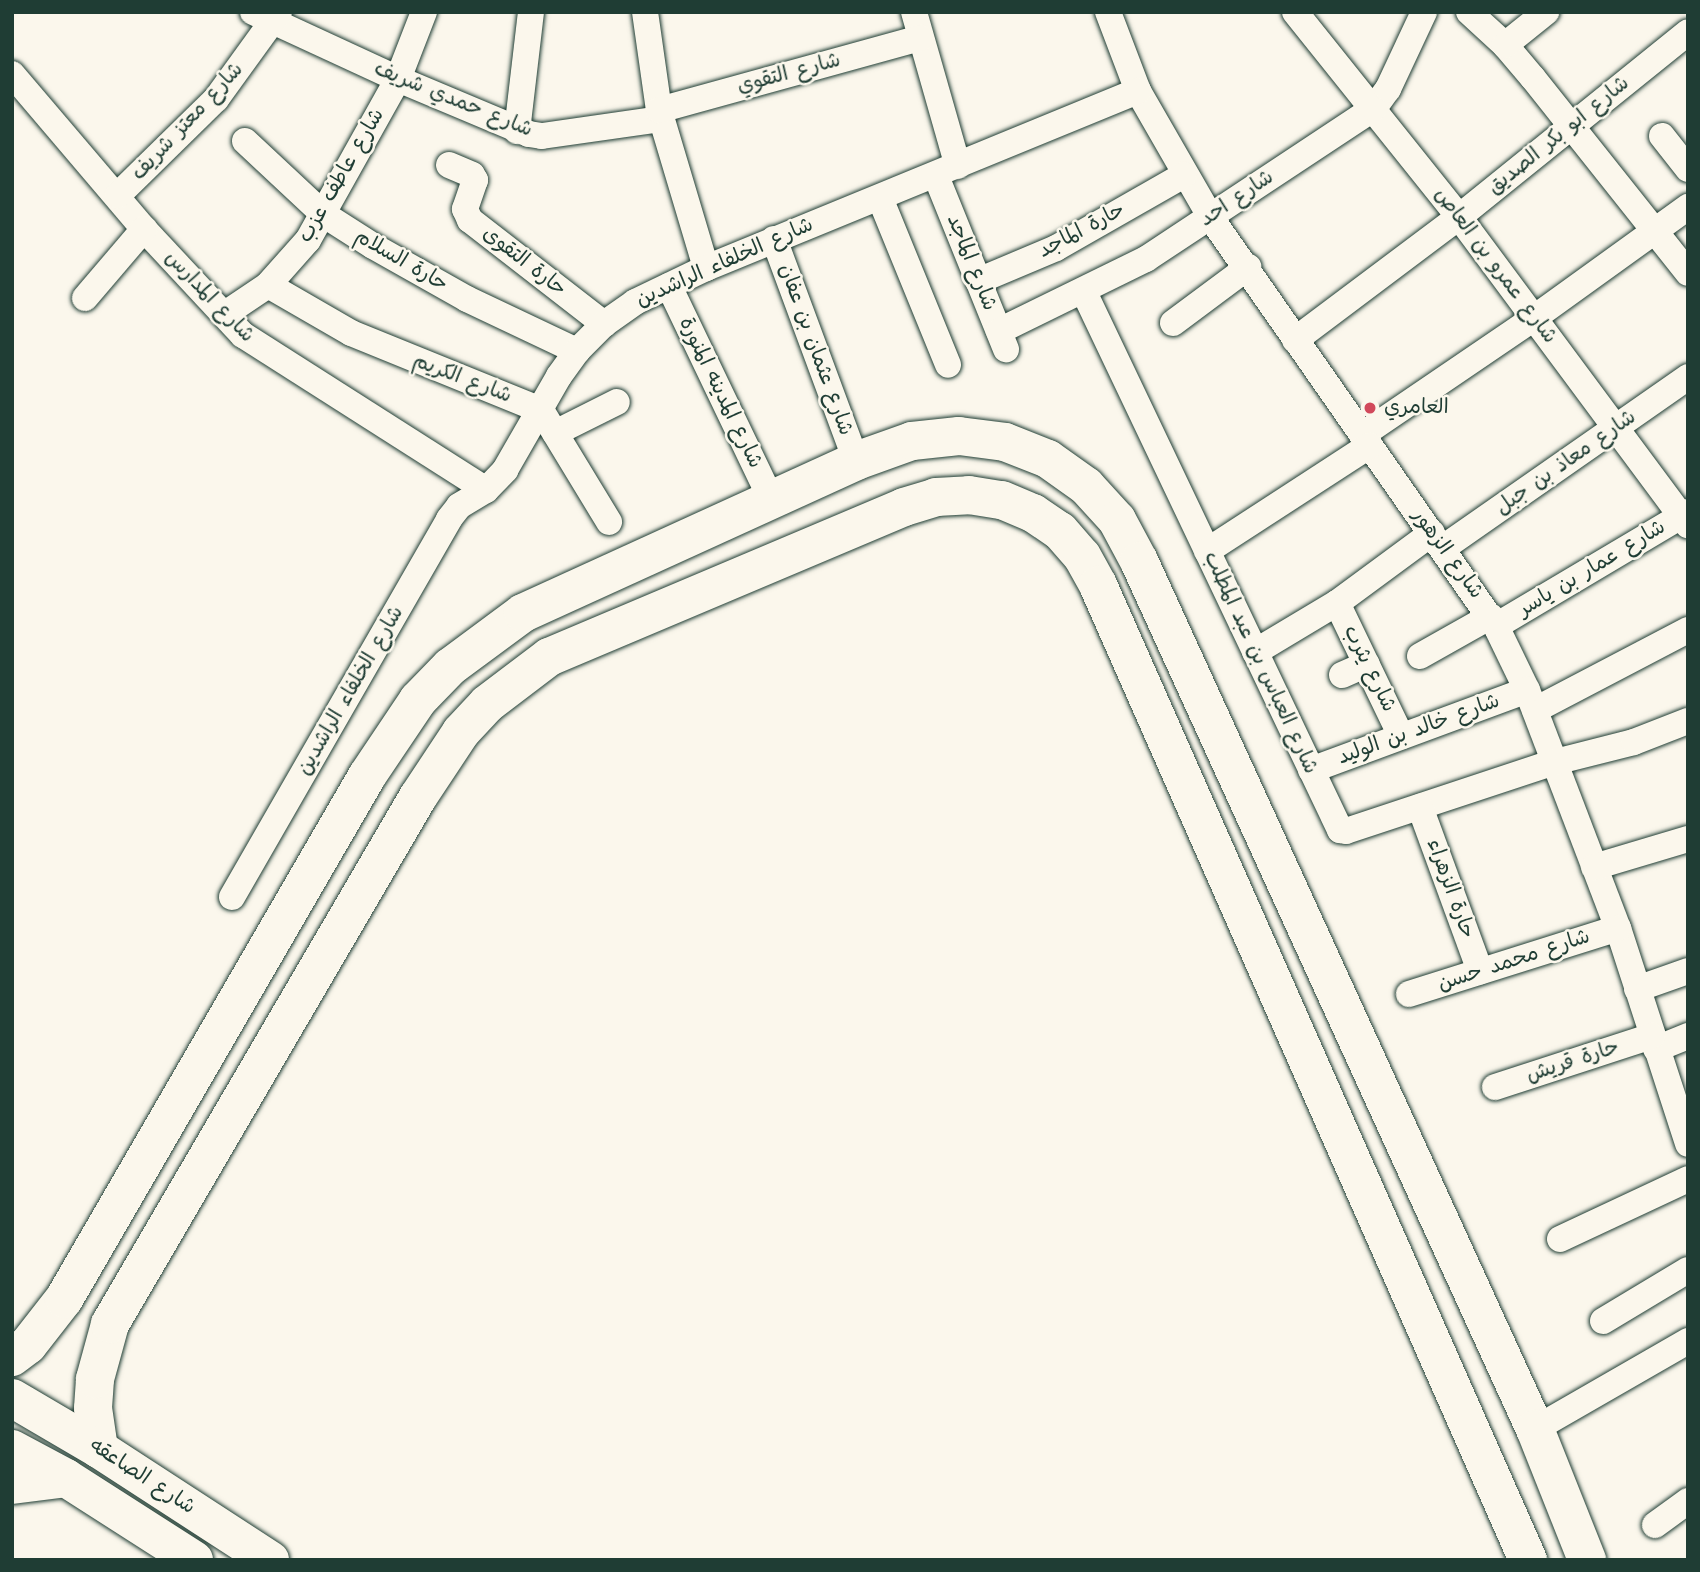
<!DOCTYPE html>
<html>
<head>
<meta charset="utf-8">
<style>
	body { margin:0 }
	#map { position:relative; width:1700px; height:1572px; overflow:hidden; background:#fbf7ec; font-family:Kalam,"Playpen Sans Arabic",sans-serif }
	div>[style] { position:absolute }
	.roads { filter:drop-shadow(0 0 2px #1f3d34) drop-shadow(0 0 2px #1f3d34) }
	.street>* { height:26px; margin:-13px; padding:0 13px; transform-origin:13px; border-radius:13px; background:#fbf7ec }
	.secondary>* { height:38px; margin:-19px; padding:0 19px; transform-origin:19px; border-radius:19px; background:#fbf7ec }
	.dots>* { width:19px; height:19px; translate:-50% -50%; box-sizing:border-box; border:4px solid #fbf7ec; border-radius:50% }
	span { translate:-50% -50%; white-space:nowrap; text-align:center; line-height:1.15; -webkit-text-stroke:5px #fbf7ec; paint-order:stroke }
	.street-label { font-size:21px; color:#1f3d34 }
	.poi-label { font-size:21px; color:#1f3d34 }
	.left { translate:0 -50%; text-align:left }
	.frame { position:absolute; inset:0; border:14px solid #1f3d34; pointer-events:none }
</style>
</head>
<body>
<div id="map">
	<div class="roads">
		<div class="street">
			<div style="left:253px;top:12px;width:160px;rotate:24.8deg"></div>
			<div style="left:398px;top:79px;width:142px;rotate:22.8deg"></div>
			<div style="left:529px;top:134px;width:13px;rotate:9deg"></div>
			<div style="left:542px;top:136px;width:121px;rotate:-8.1deg"></div>
			<div style="left:645px;top:12px;width:99px;rotate:81.9deg"></div>
			<div style="left:659px;top:110px;width:165px;rotate:73.4deg"></div>
			<div style="left:914px;top:12px;width:160px;rotate:74.1deg"></div>
			<div style="left:1108px;top:12px;width:85px;rotate:69.2deg"></div>
			<div style="left:1138px;top:91px;width:146px;rotate:60.1deg"></div>
			<div style="left:1211px;top:218px;width:498px;rotate:55.1deg"></div>
			<div style="left:1496px;top:626px;width:71px;rotate:64.2deg"></div>
			<div style="left:1527px;top:690px;width:255px;rotate:69.1deg"></div>
			<div style="left:1618px;top:928px;width:227px;rotate:72deg"></div>
			<div style="left:1295px;top:12px;width:263px;rotate:51.3deg"></div>
			<div style="left:1459px;top:217px;width:384px;rotate:53.4deg"></div>
			<div style="left:1469px;top:12px;width:49px;rotate:42.5deg"></div>
			<div style="left:1505px;top:45px;width:43px;rotate:49.7deg"></div>
			<div style="left:1533px;top:78px;width:249px;rotate:51.5deg"></div>
			<div style="left:1505px;top:45px;width:53px;rotate:-38.8deg"></div>
			<div style="left:12px;top:74px;width:204px;rotate:49.6deg"></div>
			<div style="left:144px;top:229px;width:145px;rotate:47deg"></div>
			<div style="left:243px;top:335px;width:288px;rotate:32.5deg"></div>
			<div style="left:659px;top:110px;width:271px;rotate:-15.4deg"></div>
			<div style="left:517px;top:131px;width:120px;rotate:-83.3deg"></div>
			<div style="left:1662px;top:136px;width:42px;rotate:51.8deg"></div>
			<div style="left:245px;top:141px;width:107px;rotate:43.1deg"></div>
			<div style="left:323px;top:214px;width:59px;rotate:32.6deg"></div>
			<div style="left:373px;top:246px;width:108px;rotate:29.4deg"></div>
			<div style="left:467px;top:299px;width:122px;rotate:25.3deg"></div>
			<div style="left:449px;top:165px;width:25px;rotate:23deg"></div>
			<div style="left:472px;top:175px;width:6px;rotate:59deg"></div>
			<div style="left:475px;top:180px;width:31px;rotate:109deg"></div>
			<div style="left:465px;top:209px;width:12px;rotate:66deg"></div>
			<div style="left:470px;top:220px;width:170px;rotate:37.8deg"></div>
			<div style="left:936px;top:176px;width:187px;rotate:68deg"></div>
			<div style="left:118px;top:195px;width:137px;rotate:-44.4deg"></div>
			<div style="left:216px;top:99px;width:107px;rotate:-54.1deg"></div>
			<div style="left:880px;top:198px;width:180px;rotate:67.8deg"></div>
			<div style="left:774px;top:239px;width:237px;rotate:69.7deg"></div>
			<div style="left:978px;top:281px;width:85px;rotate:-22.9deg"></div>
			<div style="left:1056px;top:248px;width:147px;rotate:-29.7deg"></div>
			<div style="left:268px;top:285px;width:96px;rotate:30deg"></div>
			<div style="left:351px;top:333px;width:205px;rotate:22.1deg"></div>
			<div style="left:541px;top:410px;width:131px;rotate:58.7deg"></div>
			<div style="left:669px;top:286px;width:236px;rotate:64.4deg"></div>
			<div style="left:1084px;top:292px;width:596px;rotate:64.55deg"></div>
			<div style="left:1340px;top:830px;width:6px;rotate:9deg"></div>
			<div style="left:1346px;top:831px;width:220px;rotate:-18.3deg"></div>
			<div style="left:1555px;top:762px;width:81px;rotate:-14.2deg"></div>
			<div style="left:1634px;top:742px;width:58px;rotate:-21.3deg"></div>
			<div style="left:85px;top:298px;width:91px;rotate:-49.5deg"></div>
			<div style="left:225px;top:314px;width:52px;rotate:-34deg"></div>
			<div style="left:268px;top:285px;width:60px;rotate:-48.4deg"></div>
			<div style="left:308px;top:240px;width:184px;rotate:-60.8deg"></div>
			<div style="left:398px;top:79px;width:72px;rotate:-68.8deg"></div>
			<div style="left:1173px;top:323px;width:94px;rotate:-36.7deg"></div>
			<div style="left:999px;top:331px;width:164px;rotate:-26.1deg"></div>
			<div style="left:1146px;top:259px;width:273px;rotate:-33.5deg"></div>
			<div style="left:1374px;top:108px;width:24px;rotate:-54deg"></div>
			<div style="left:1388px;top:89px;width:85px;rotate:-64.9deg"></div>
			<div style="left:1295px;top:340px;width:205px;rotate:-36.9deg"></div>
			<div style="left:1459px;top:217px;width:294px;rotate:-38.9deg"></div>
			<div style="left:555px;top:433px;width:69px;rotate:-26.6deg"></div>
			<div style="left:1362px;top:435px;width:208px;rotate:-34.2deg"></div>
			<div style="left:1534px;top:318px;width:190px;rotate:-35.8deg"></div>
			<div style="left:1443px;top:548px;width:299px;rotate:-34.9deg"></div>
			<div style="left:1207px;top:551px;width:194px;rotate:-33deg"></div>
			<div style="left:1337px;top:603px;width:148px;rotate:64.3deg"></div>
			<div style="left:1496px;top:626px;width:223px;rotate:-30.7deg"></div>
			<div style="left:1255px;top:652px;width:96px;rotate:-30.9deg"></div>
			<div style="left:1337px;top:603px;width:118px;rotate:-36.4deg"></div>
			<div style="left:1420px;top:656px;width:81px;rotate:-29.4deg"></div>
			<div style="left:1342px;top:675px;width:27px;rotate:-24deg"></div>
			<div style="left:1535px;top:710px;width:173px;rotate:-27.6deg"></div>
			<div style="left:1311px;top:770px;width:230px;rotate:-20.3deg"></div>
			<div style="left:1420px;top:807px;width:175px;rotate:69.9deg"></div>
			<div style="left:1594px;top:867px;width:98px;rotate:-16.6deg"></div>
			<div style="left:232px;top:897px;width:436px;rotate:-60.1deg"></div>
			<div style="left:449px;top:519px;width:16px;rotate:-52deg"></div>
			<div style="left:459px;top:506px;width:31px;rotate:-31deg"></div>
			<div style="left:486px;top:490px;width:28px;rotate:-46deg"></div>
			<div style="left:505px;top:470px;width:108px;rotate:-60.1deg"></div>
			<div style="left:559px;top:376px;width:31px;rotate:-54deg"></div>
			<div style="left:577px;top:351px;width:38px;rotate:-45deg"></div>
			<div style="left:604px;top:324px;width:38px;rotate:-35deg"></div>
			<div style="left:635px;top:302px;width:79px;rotate:-25.6deg"></div>
			<div style="left:706px;top:268px;width:467px;rotate:-22.3deg"></div>
			<div style="left:1637px;top:989px;width:54px;rotate:-19.4deg"></div>
			<div style="left:1409px;top:994px;width:219px;rotate:-17.5deg"></div>
			<div style="left:1656px;top:1049px;width:35px;rotate:-22deg"></div>
			<div style="left:1495px;top:1087px;width:165px;rotate:-18deg"></div>
			<div style="left:1560px;top:1239px;width:141px;rotate:-25.1deg"></div>
			<div style="left:1603px;top:1321px;width:99px;rotate:-31deg"></div>
			<div style="left:1535px;top:1429px;width:177px;rotate:-29.9deg"></div>
			<div style="left:1655px;top:1525px;width:41px;rotate:-36deg"></div>
		</div>
		<div class="secondary">
			<div style="left:12px;top:1357px;width:20px;rotate:-37deg"></div>
			<div style="left:28px;top:1345px;width:58px;rotate:-52deg"></div>
			<div style="left:64px;top:1299px;width:604px;rotate:-59.91deg"></div>
			<div style="left:367px;top:776px;width:92px;rotate:-56.1deg"></div>
			<div style="left:418px;top:700px;width:46px;rotate:-45.9deg"></div>
			<div style="left:450px;top:667px;width:91px;rotate:-36.5deg"></div>
			<div style="left:523px;top:613px;width:366px;rotate:-24.5deg"></div>
			<div style="left:856px;top:461px;width:59px;rotate:-19.7deg"></div>
			<div style="left:912px;top:441px;width:47px;rotate:-6.1deg"></div>
			<div style="left:959px;top:436px;width:46px;rotate:7.4deg"></div>
			<div style="left:1005px;top:442px;width:46px;rotate:21.6deg"></div>
			<div style="left:1048px;top:459px;width:47px;rotate:35.4deg"></div>
			<div style="left:1086px;top:486px;width:46px;rotate:47.6deg"></div>
			<div style="left:1117px;top:520px;width:47px;rotate:61.8deg"></div>
			<div style="left:1139px;top:561px;width:954px;rotate:65.48deg"></div>
			<div style="left:1535px;top:1429px;width:141px;rotate:68.3deg"></div>
			<div style="left:12px;top:1398px;width:101px;rotate:30.4deg"></div>
			<div style="left:99px;top:1449px;width:204px;rotate:33deg"></div>
			<div style="left:12px;top:1449px;width:61px;rotate:28.2deg"></div>
			<div style="left:66px;top:1478px;width:152px;rotate:32.6deg"></div>
			<div style="left:99px;top:1449px;width:41px;rotate:-98.3deg"></div>
			<div style="left:93px;top:1408px;width:29px;rotate:-86deg"></div>
			<div style="left:95px;top:1379px;width:57px;rotate:-74.7deg"></div>
			<div style="left:110px;top:1324px;width:610px;rotate:-59.7deg"></div>
			<div style="left:418px;top:797px;width:78px;rotate:-56.5deg"></div>
			<div style="left:461px;top:732px;width:38px;rotate:-47deg"></div>
			<div style="left:487px;top:704px;width:78px;rotate:-37.2deg"></div>
			<div style="left:549px;top:657px;width:385px;rotate:-22.9deg"></div>
			<div style="left:904px;top:507px;width:34px;rotate:-17deg"></div>
			<div style="left:936px;top:497px;width:33px;rotate:-3deg"></div>
			<div style="left:969px;top:495px;width:33px;rotate:9deg"></div>
			<div style="left:1002px;top:500px;width:34px;rotate:23deg"></div>
			<div style="left:1033px;top:513px;width:32px;rotate:34deg"></div>
			<div style="left:1060px;top:531px;width:33px;rotate:49deg"></div>
			<div style="left:1082px;top:556px;width:33px;rotate:61deg"></div>
			<div style="left:1098px;top:585px;width:1066px;rotate:66.2deg"></div>
			<div style="left:12px;top:1485px;width:54px;rotate:-7.4deg"></div>
		</div>
	</div>
	<div class="dots">
		<div style="left:1370px;top:408px;background:#d1495b"></div>
	</div>
	<div class="street-label">
		<span style="left:789px;top:74px;rotate:-15deg">شارع التقوي</span>
		<span style="left:453px;top:100px;rotate:22deg">شارع حمدي شريف</span>
		<span style="left:188px;top:122px;rotate:-47deg">شارع معتز شريف</span>
		<span style="left:1559px;top:136px;rotate:-39deg">شارع ابو بكر الصديق</span>
		<span style="left:342px;top:176px;rotate:-60deg">شارع عاطف عزب</span>
		<span style="left:1237px;top:199px;rotate:-34deg">شارع احد</span>
		<span style="left:1082px;top:231px;rotate:-28deg">حارة الماجد</span>
		<span style="left:401px;top:261px;rotate:30deg">حارة السلام</span>
		<span style="left:524px;top:262px;rotate:38deg">حارة التقوى</span>
		<span style="left:725px;top:263px;rotate:-24deg">شارع الخلفاء الراشدين</span>
		<span style="left:971px;top:263px;rotate:68deg">شارع الماجد</span>
		<span style="left:1495px;top:266px;rotate:53deg">شارع عمرو بن العاص</span>
		<span style="left:209px;top:297px;rotate:46deg">شارع المدارس</span>
		<span style="left:815px;top:350px;rotate:70deg">شارع عثمان بن عفان</span>
		<span style="left:462px;top:379px;rotate:21deg">شارع الكريم</span>
		<span style="left:720px;top:393px;rotate:64deg">شارع المدينه المنورة</span>
		<span style="left:1566px;top:463px;rotate:-35deg">شارع معاذ بن جبل</span>
		<span style="left:1447px;top:554px;rotate:54deg">شارع الزهور</span>
		<span style="left:1592px;top:569px;rotate:-31deg">شارع عمار بن ياسر</span>
		<span style="left:1260px;top:663px;rotate:65deg">شارع العباس بن عبد المطلب</span>
		<span style="left:1369px;top:669px;rotate:64deg">شارع يثرب</span>
		<span style="left:351px;top:691px;rotate:-60deg">شارع الخلفاء الراشدين</span>
		<span style="left:1419px;top:730px;rotate:-20deg">شارع خالد بن الوليد</span>
		<span style="left:1450px;top:889px;rotate:70deg">حارة الزهراء</span>
		<span style="left:1514px;top:961px;rotate:-18deg">شارع محمد حسن</span>
		<span style="left:1573px;top:1062px;rotate:-18deg">حارة قريش</span>
		<span style="left:142px;top:1477px;rotate:33deg">شارع الصاعقه</span>
	</div>
	<div class="poi-label">
		<span class="left" style="left:1384px;top:408px">العامري</span>
	</div>
	<div class="frame"></div>
</div>
</body>
</html>
